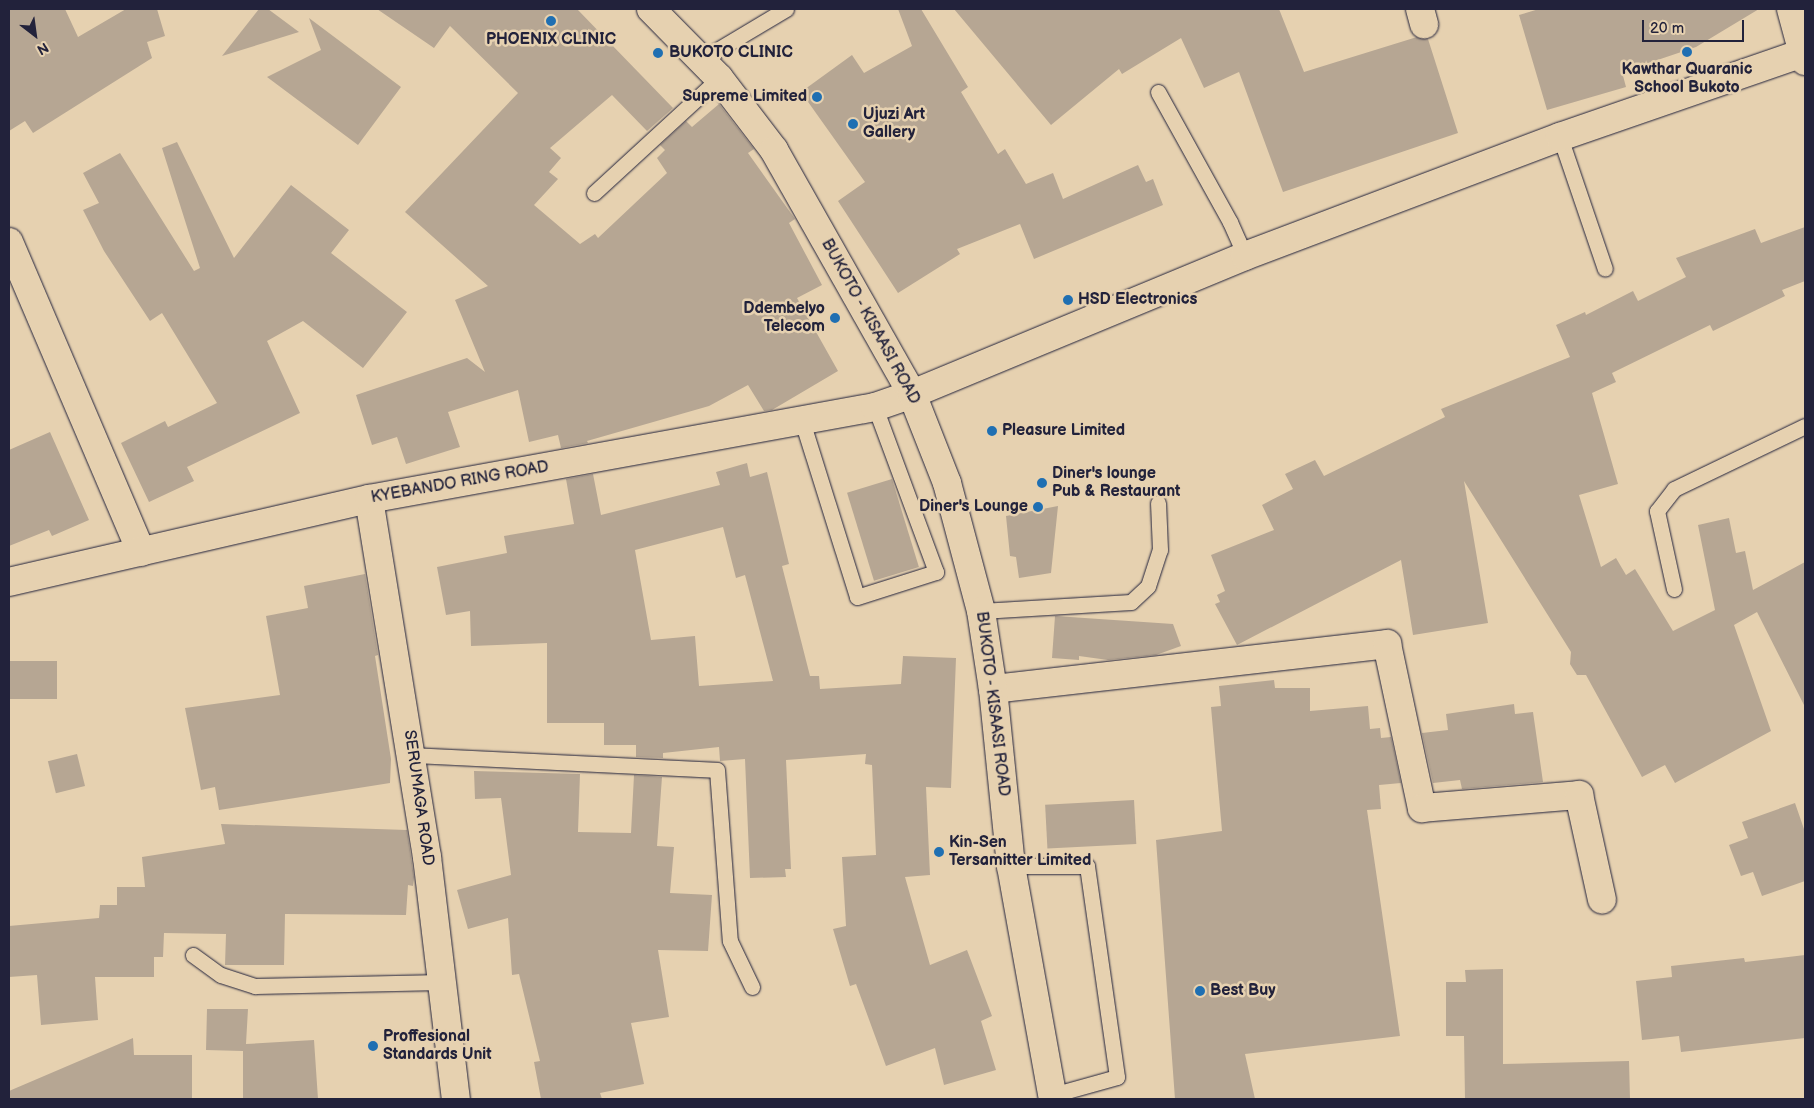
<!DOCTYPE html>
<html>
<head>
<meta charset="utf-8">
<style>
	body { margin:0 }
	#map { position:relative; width:1814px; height:1108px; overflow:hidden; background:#e6d1b0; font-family:"Balsamiq Sans",sans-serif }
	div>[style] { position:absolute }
	.building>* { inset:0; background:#b6a693; transform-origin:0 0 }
	.roads { filter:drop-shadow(0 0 1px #22223b) drop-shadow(0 0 1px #22223b) }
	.lane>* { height:15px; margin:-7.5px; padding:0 7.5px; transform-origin:7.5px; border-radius:7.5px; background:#e6d1b0 }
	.street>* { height:28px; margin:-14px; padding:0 14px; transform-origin:14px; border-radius:14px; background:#e6d1b0 }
	.secondary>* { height:28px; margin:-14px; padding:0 14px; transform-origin:14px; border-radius:14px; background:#e6d1b0 }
	.primary>* { height:28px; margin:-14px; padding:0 14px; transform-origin:14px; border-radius:14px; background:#e6d1b0 }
	.dots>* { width:14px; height:14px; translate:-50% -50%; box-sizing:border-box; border:2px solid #e6d1b0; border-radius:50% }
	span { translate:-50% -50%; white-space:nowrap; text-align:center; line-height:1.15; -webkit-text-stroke:5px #e6d1b0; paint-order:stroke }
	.poi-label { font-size:16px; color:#22223b; font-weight:700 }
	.left { translate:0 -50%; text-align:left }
	.right { translate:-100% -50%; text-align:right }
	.street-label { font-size:16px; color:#22223b }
	.frame { position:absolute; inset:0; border:10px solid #22223b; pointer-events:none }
	.north { position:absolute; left:10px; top:10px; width:50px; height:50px; -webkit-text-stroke:4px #e6d1b0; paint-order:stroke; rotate:150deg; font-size:14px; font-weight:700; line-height:20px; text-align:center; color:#22223b }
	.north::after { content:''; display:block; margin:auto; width:18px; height:22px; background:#22223b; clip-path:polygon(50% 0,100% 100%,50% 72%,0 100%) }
	.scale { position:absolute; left:1642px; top:20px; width:102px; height:22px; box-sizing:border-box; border:2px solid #22223b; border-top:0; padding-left:6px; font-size:15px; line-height:18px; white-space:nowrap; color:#22223b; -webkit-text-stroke:4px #e6d1b0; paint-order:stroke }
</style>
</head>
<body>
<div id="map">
	<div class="building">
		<div style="clip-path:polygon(9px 9px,65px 9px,78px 37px,126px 9px,157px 9px,165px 36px,147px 42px,152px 58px,33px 133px,25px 121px,9px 131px)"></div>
		<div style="clip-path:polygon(259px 9px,268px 9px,299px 32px,222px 56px)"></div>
		<div style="clip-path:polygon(377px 9px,577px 9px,673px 108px,647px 131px,612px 95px,550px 148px,561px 158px,549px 172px,558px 179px,534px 205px,580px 244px,595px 234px,598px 238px,667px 173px,657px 158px,665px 150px,660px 145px,686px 121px,692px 127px,719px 104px,754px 149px,748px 153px,795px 219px,789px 223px,822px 285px,797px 298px,838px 371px,772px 410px,764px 411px,748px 385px,709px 406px,587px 441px,588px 443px,561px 448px,558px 435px,529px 442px,518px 390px,448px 412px,460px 447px,406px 464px,397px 437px,372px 445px,356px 395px,467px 358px,485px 372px,455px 300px,488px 286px,405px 212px,518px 93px,450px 26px,434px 48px)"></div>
		<div style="clip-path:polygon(898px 9px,921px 9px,968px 87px,961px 92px,998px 154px,1005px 149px,1026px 184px,1053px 173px,1063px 199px,1138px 165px,1146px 182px,1153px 179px,1163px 205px,1034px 259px,1020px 224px,957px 249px,960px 254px,898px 293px,838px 201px,865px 182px,801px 92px,852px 55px,864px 73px,912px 46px)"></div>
		<div style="clip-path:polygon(954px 9px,1279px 9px,1304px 72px,1417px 37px,1428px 39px,1458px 133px,1283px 192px,1239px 72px,1204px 88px,1181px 38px,1122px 74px,1119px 69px,1051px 125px)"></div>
		<div style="clip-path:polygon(1539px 9px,1759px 9px,1696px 47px,1622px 72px,1626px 87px,1547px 110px,1519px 15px)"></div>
		<div style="clip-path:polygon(309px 18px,401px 87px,358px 145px,267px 77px,321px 50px)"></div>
		<div style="clip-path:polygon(177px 142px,234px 258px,291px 185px,349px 230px,331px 253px,407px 312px,363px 368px,303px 321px,267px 341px,300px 413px,187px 467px,194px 481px,149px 502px,121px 443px,165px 421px,168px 427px,217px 403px,162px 313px,150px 321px,104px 251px,83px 210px,99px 203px,83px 173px,120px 153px,194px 271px,200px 268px,162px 148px)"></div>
		<div style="clip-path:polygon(1805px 227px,1805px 281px,1782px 290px,1785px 296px,1713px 331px,1710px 325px,1612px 373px,1616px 382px,1592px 393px,1618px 484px,1579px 495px,1601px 567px,1616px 558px,1626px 575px,1635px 569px,1673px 631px,1715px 610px,1698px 525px,1729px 518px,1736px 553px,1745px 551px,1753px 590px,1805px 562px,1805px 707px,1757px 612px,1734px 625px,1771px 731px,1675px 783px,1665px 765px,1642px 777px,1586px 675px,1577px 675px,1570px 664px,1571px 652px,1464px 481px,1488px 623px,1413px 635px,1401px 560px,1237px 645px,1215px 604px,1220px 602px,1217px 595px,1225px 591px,1211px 555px,1274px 530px,1262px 505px,1293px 489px,1285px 474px,1315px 460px,1324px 476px,1445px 417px,1441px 409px,1570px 357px,1556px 325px,1585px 312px,1586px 315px,1633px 291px,1638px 301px,1686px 277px,1676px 258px,1755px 229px,1761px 243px)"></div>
		<div style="clip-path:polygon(50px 432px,89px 520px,52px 536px,49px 530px,9px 546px,9px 450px)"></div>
		<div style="clip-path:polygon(evenodd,747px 463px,750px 477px,767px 472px,789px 564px,782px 566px,810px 676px,819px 676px,820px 689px,901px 684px,903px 656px,956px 658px,951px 788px,926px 787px,930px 875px,905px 877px,930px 965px,967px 950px,992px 1016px,981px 1021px,996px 1070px,944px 1085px,935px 1048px,886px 1066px,856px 984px,850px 986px,833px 929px,846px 926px,842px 857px,876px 855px,872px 765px,865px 764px,866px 754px,786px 760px,791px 869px,785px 869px,786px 877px,750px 878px,745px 759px,720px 761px,719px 747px,663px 753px,663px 758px,636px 757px,636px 745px,604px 745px,604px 723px,547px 723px,547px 643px,471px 646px,470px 611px,446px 615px,437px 567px,507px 553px,504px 536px,574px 524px,566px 479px,593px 474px,601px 515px,720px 485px,716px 472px,747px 463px,723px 527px,736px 578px,745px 575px,773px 681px,699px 686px,695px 636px,651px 640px,635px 550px,723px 527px)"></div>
		<div style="left:892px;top:479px;width:92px;height:47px;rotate:73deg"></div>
		<div style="clip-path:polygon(1058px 506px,1051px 573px,1019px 578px,1016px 557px,1010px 556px,1006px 516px)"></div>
		<div style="clip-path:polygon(365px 574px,378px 655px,375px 656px,391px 759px,390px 783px,219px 810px,215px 787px,201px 790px,185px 708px,280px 695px,266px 616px,308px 608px,304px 586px)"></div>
		<div style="clip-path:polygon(1055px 616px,1173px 624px,1181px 646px,1156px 655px,1108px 660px,1079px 656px,1079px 660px,1052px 658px)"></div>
		<div style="left:57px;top:661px;width:38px;height:48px;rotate:90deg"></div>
		<div style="clip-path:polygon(1274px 680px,1275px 688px,1310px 688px,1310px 711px,1368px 706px,1370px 729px,1380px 728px,1381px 738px,1391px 737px,1401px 783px,1379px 785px,1381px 809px,1367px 810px,1400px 1036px,1245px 1054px,1255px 1099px,1175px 1099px,1156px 840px,1222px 831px,1211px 707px,1221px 706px,1219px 686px)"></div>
		<div style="clip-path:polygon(1514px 704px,1515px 714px,1533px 712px,1543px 782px,1462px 789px,1460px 780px,1433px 783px,1422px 733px,1448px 730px,1446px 714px)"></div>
		<div style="left:77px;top:754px;width:33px;height:30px;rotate:76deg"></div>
		<div style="clip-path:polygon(474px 771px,580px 774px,578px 832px,631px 833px,634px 775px,662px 777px,657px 846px,674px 847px,670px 893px,712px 895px,708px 951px,658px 950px,669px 1017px,631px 1023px,644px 1084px,600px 1093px,602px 1099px,541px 1099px,534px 1062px,540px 1061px,519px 974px,512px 975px,508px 918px,468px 929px,457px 890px,511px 875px,501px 798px,475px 799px)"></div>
		<div style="left:1134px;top:800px;width:44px;height:89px;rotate:87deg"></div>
		<div style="clip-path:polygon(1795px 803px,1805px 832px,1805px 881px,1762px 896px,1753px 872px,1741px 876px,1729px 845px,1748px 838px,1742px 822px)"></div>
		<div style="clip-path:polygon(221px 824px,407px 830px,414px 877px,413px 886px,408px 885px,406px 915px,285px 914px,284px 965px,225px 965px,226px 934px,164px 933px,163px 957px,154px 957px,154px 977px,95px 977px,98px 1020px,41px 1025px,37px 975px,9px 977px,9px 926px,99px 918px,100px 905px,117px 905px,117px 887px,145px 887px,142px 857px,225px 844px)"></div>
		<div style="clip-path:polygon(1805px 955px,1805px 1038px,1681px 1052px,1679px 1036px,1642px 1040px,1636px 981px,1672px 977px,1671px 966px,1744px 958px,1745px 962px)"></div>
		<div style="clip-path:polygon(1503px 969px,1503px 1064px,1629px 1061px,1630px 1099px,1465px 1099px,1464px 1036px,1446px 1036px,1446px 982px,1466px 982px,1465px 970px)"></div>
		<div style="clip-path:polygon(207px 1009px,248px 1009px,246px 1044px,314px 1040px,318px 1099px,243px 1099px,243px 1051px,206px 1050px)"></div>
		<div style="clip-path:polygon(133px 1038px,134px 1055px,192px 1055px,192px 1099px,9px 1099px,9px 1091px)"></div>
	</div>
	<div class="roads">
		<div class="lane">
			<div style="left:702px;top:59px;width:98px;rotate:-30.8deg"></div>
			<div style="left:1158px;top:92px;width:149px;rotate:61deg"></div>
			<div style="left:1230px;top:222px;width:37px;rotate:66deg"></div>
			<div style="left:1560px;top:137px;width:139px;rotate:71.2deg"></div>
			<div style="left:594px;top:193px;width:170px;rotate:-42.6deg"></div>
			<div style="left:802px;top:421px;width:184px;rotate:72.6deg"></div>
			<div style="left:857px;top:597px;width:83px;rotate:-17.6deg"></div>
			<div style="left:936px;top:572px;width:176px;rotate:-110.3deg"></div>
			<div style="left:1674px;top:589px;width:80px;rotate:-102.3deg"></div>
			<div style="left:1657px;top:511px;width:28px;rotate:-52deg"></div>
			<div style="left:1674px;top:489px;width:145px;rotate:-25.7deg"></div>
			<div style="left:981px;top:611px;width:150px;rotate:-3.4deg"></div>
			<div style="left:1131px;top:602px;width:23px;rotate:-43deg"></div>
			<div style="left:1148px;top:586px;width:38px;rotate:-72deg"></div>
			<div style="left:1160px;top:550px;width:47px;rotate:-92.4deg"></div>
			<div style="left:412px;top:755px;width:305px;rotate:2.8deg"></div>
			<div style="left:717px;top:770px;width:171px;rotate:85.7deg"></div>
			<div style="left:730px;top:941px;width:51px;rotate:64.4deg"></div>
			<div style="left:1011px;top:866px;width:76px"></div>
			<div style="left:1087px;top:866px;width:213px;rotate:81.9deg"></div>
			<div style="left:1117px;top:1077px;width:67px;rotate:164.5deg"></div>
			<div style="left:193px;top:955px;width:34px;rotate:36deg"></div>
			<div style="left:221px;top:975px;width:36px;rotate:18deg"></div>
			<div style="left:255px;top:986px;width:187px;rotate:-1.2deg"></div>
		</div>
		<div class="street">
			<div style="left:1420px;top:9px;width:16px;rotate:75deg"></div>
			<div style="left:1791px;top:9px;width:54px;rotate:74.9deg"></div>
			<div style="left:9px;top:242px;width:337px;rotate:66.9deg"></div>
			<div style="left:369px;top:499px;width:363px;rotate:80.8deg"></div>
			<div style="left:427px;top:857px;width:244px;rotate:83.2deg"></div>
			<div style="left:9px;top:582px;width:369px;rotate:-13deg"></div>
			<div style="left:369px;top:499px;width:514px;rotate:-10.3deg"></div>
			<div style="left:875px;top:407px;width:39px;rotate:-19deg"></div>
			<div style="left:993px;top:689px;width:397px;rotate:-6.5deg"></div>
			<div style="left:1387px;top:644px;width:168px;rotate:78deg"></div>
			<div style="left:1422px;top:808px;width:158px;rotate:-4.7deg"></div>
			<div style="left:1579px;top:795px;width:107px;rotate:77.6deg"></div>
		</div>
		<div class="secondary">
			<div style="left:651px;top:9px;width:97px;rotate:45.4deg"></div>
			<div style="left:719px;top:78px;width:91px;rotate:52.6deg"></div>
			<div style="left:774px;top:150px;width:280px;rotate:60.5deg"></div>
			<div style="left:912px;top:394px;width:96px;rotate:68.5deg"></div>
			<div style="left:947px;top:483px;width:132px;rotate:75.1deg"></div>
			<div style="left:981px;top:611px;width:79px;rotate:81.3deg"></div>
			<div style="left:993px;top:689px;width:178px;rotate:84.2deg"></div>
			<div style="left:1011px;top:866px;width:237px;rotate:79.8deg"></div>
		</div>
		<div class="primary">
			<div style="left:912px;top:394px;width:360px;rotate:-22.5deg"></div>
			<div style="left:1245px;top:256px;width:337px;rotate:-20.7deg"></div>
			<div style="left:1560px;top:137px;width:259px;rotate:-19.1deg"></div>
		</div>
	</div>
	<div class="dots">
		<div style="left:551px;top:21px;background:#1f6fb2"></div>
		<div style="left:1687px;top:52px;background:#1f6fb2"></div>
		<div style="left:658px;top:53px;background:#1f6fb2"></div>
		<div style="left:817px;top:97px;background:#1f6fb2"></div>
		<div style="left:853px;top:124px;background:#1f6fb2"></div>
		<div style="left:1068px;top:300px;background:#1f6fb2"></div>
		<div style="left:835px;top:318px;background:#1f6fb2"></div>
		<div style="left:992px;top:431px;background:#1f6fb2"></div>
		<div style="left:1042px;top:483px;background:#1f6fb2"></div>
		<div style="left:1038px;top:507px;background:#1f6fb2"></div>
		<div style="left:939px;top:852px;background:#1f6fb2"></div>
		<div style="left:1200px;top:991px;background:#1f6fb2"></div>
		<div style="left:373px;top:1046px;background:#1f6fb2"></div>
	</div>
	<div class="poi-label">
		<span style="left:551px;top:40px">PHOENIX CLINIC</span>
		<span class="left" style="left:669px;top:53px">BUKOTO CLINIC</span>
		<span style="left:1687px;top:79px">Kawthar Quaranic<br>School Bukoto</span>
		<span class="right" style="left:807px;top:97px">Supreme Limited</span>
		<span class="left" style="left:863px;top:124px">Ujuzi Art<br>Gallery</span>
		<span class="left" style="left:1078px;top:300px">HSD Electronics</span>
		<span class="right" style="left:825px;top:318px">Ddembelyo<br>Telecom</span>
		<span class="left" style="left:1002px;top:431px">Pleasure Limited</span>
		<span class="left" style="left:1052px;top:483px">Diner's lounge<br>Pub &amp; Restaurant</span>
		<span class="right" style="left:1028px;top:507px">Diner's Lounge</span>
		<span class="left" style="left:949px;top:852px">Kin-Sen<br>Tersamitter Limited</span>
		<span class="left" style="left:1210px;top:991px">Best Buy</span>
		<span class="left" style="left:383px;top:1046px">Proffesional<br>Standards Unit</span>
	</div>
	<div class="street-label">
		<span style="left:870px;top:322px;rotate:61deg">BUKOTO - KISAASI ROAD</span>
		<span style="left:460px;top:483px;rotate:-10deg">KYEBANDO RING ROAD</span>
		<span style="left:992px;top:704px;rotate:83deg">BUKOTO - KISAASI ROAD</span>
		<span style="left:418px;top:798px;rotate:82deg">SERUMAGA ROAD</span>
	</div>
	<div class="frame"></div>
	<div class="north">N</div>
	<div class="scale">20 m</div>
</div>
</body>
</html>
